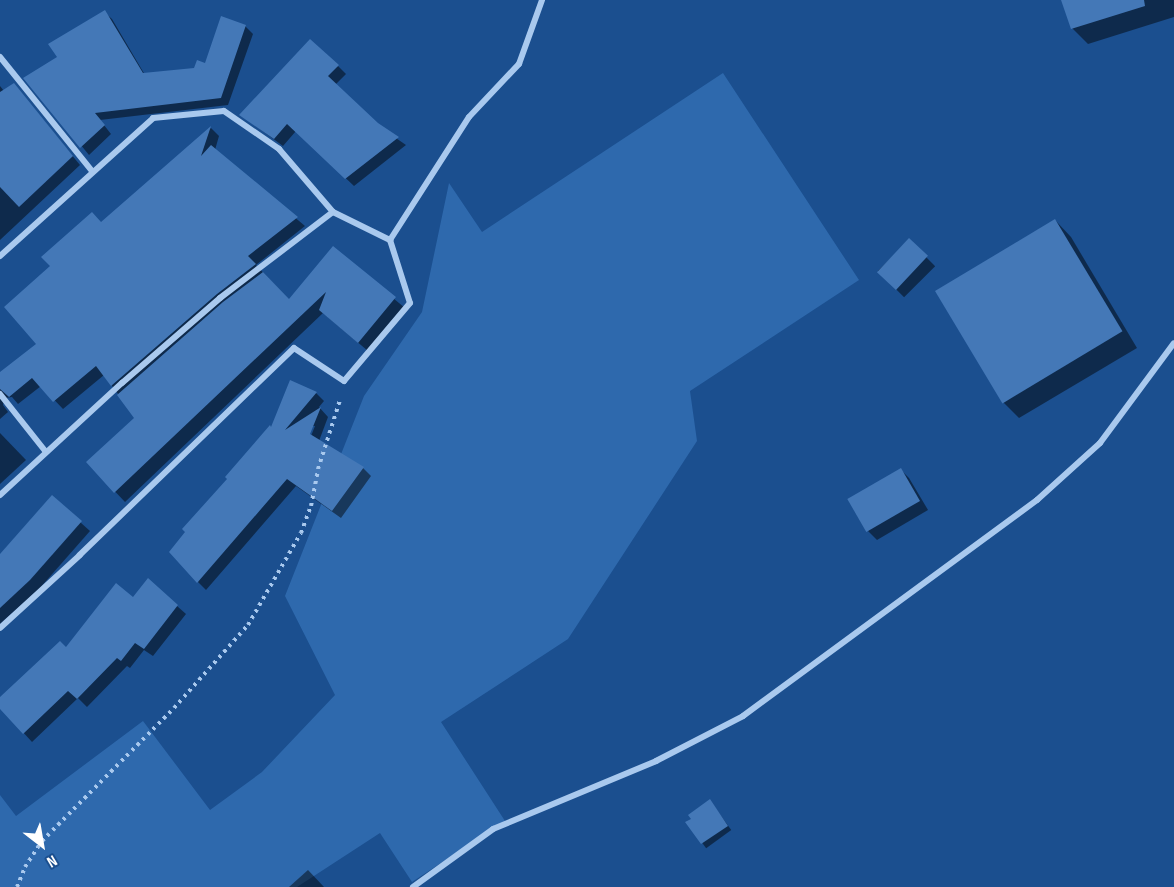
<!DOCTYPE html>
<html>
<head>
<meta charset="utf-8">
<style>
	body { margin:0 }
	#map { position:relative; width:1174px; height:887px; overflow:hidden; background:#1b4f8f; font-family:"Sofia Sans Condensed",sans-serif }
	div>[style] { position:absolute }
	.green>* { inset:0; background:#2e69ad }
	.shadow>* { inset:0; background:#0007; transform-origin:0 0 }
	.building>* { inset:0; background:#4478b7; transform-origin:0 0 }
	.path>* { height:4px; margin-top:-2px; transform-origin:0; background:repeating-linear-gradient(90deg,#a9c9ee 0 3px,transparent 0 7.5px) }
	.minor>* { height:6px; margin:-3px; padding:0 3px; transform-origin:3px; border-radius:3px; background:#a9c9ee }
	span { translate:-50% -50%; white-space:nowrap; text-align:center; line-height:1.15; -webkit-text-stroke:4.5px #1b4f8f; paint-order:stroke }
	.north { position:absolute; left:12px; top:815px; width:60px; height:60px; -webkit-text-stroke:4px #1b4f8f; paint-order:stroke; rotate:149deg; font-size:16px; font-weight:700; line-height:24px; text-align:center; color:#fff }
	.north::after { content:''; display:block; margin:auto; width:21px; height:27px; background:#fff; clip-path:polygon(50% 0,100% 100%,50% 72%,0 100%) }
</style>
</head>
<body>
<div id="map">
	<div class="green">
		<div style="clip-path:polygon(723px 73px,859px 280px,690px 391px,697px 441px,568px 639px,441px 722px,505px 821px,412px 882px,380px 833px,297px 887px,0 887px,0 795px,16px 816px,143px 721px,210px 810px,262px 772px,335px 695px,285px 596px,364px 396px,422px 312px,449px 183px,482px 232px)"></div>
	</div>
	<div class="shadow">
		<div style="clip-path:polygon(1062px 0,1174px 0,1174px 17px,1088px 44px,1072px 28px)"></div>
		<div style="clip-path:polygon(104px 12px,112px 19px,145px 75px,195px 69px,206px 65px,245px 26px,253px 34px,228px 105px,100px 120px,111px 134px,89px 155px,26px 78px,59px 58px)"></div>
		<div style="clip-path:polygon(338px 66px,346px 74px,335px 85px,377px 125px,406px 145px,354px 186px,296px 131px,283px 146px,241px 115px)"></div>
		<div style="clip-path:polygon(14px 85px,80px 165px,0 240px,0 86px,4px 91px)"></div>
		<div style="clip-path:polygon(211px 128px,219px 136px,215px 150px,305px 226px,256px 265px,290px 301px,333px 248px,405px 308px,368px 351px,323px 313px,125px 502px,88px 463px,136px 418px,104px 375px,63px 409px,41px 386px,18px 404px,12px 397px,5px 398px,3px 405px,8px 412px,0 419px,0 374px,38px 344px,102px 223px)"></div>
		<div style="clip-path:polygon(1055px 220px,1071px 237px,1137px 348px,1019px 418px,1003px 402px)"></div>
		<div style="left:909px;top:240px;width:37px;height:44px;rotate:45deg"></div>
		<div style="clip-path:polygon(evenodd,291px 382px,316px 393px,324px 401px,319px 407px,328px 417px,319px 441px,363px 468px,371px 476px,341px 518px,296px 486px,206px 590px,198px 582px,272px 430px,291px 382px,312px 426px,315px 426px,309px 441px,306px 440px,312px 426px)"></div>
		<div style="clip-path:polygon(0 433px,26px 460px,0 484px)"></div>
		<div style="clip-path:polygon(901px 470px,909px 478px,928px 510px,877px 540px,868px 531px)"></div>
		<div style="clip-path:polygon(52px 497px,90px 531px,39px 589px,0 624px,0 557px)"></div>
		<div style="clip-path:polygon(134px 599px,177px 606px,186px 614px,153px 656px,144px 650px,130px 668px,127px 666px,87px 707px,78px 698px,32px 742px,0 707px,0 699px)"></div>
		<div style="left:713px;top:805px;width:31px;height:31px;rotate:54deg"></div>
		<div style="clip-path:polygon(308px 870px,324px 887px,289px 887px)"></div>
	</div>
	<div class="building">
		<div style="clip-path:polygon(1061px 0,1144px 0,1145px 6px,1071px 29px)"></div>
		<div style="clip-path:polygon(105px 10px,143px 73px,194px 68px,197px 60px,205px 63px,221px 16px,246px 25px,221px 98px,95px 113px,105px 125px,80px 148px,23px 78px,57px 57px,48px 44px)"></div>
		<div style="clip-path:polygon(310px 39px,339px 65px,328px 76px,378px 123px,399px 137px,345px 179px,287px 124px,274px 139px,239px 115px)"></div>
		<div style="clip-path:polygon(14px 83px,73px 156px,19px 207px,0 187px,0 92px)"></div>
		<div style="clip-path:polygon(211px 126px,201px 156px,211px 145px,298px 217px,248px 256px,256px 264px,217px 294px,111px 386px,96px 366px,53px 402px,32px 378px,9px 397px,0 389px,0 372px,36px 344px,4px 307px,50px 266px,41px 257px,92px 212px,101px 222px)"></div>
		<div style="left:1055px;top:219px;width:131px;height:140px;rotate:59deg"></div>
		<div style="left:909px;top:238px;width:26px;height:47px;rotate:43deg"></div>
		<div style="clip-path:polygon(333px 246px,396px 297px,358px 343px,319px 310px,326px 292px,114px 493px,86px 462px,134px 418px,117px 395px,223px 302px,263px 272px,289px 299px)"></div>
		<div style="clip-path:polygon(290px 380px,317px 392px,285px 430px,321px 407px,310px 434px,364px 467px,332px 511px,287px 479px,197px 583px,169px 552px,185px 532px,182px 529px,227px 479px,225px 477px,270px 425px,271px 427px)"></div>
		<div style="left:901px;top:468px;width:38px;height:62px;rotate:60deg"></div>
		<div style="clip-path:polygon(52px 495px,82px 521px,30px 580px,0 608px,0 554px)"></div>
		<div style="clip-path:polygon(148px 578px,178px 605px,144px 649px,135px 643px,121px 661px,117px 658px,77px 699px,68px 691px,23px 734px,0 709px,0 697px,60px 641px,66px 647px,116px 583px,133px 597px)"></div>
		<div style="clip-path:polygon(710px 799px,728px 826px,701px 844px,685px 822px,691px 819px,688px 815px)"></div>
	</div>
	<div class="path">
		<div style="left:17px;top:887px;width:22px;rotate:-68deg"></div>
		<div style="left:25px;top:867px;width:31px;rotate:-57deg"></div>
		<div style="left:42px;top:841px;width:187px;rotate:-45.2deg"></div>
		<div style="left:174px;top:708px;width:111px;rotate:-48.3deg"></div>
		<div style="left:248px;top:625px;width:106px;rotate:-60.1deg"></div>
		<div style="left:301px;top:533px;width:29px;rotate:-70deg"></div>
		<div style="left:311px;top:506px;width:38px;rotate:-79deg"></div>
		<div style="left:318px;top:469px;width:72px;rotate:-72.3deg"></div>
	</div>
	<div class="minor">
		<div style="left:0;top:57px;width:146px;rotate:51.1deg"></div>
		<div style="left:390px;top:240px;width:146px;rotate:-57.3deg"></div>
		<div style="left:469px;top:117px;width:73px;rotate:-46.7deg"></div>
		<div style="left:519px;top:64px;width:68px;rotate:-70.2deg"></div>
		<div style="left:0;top:256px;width:206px;rotate:-42deg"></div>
		<div style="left:153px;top:118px;width:71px;rotate:-5.6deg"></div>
		<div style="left:224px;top:111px;width:67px;rotate:34.6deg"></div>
		<div style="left:279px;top:149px;width:83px;rotate:49.4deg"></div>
		<div style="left:0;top:394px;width:74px;rotate:51.6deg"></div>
		<div style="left:0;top:495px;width:166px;rotate:-42.6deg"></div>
		<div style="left:122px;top:383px;width:130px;rotate:-40.9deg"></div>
		<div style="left:220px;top:298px;width:142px;rotate:-37.3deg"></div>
		<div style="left:333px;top:212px;width:64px;rotate:26.2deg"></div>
		<div style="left:390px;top:240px;width:66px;rotate:72.4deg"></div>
		<div style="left:410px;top:303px;width:102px;rotate:130.2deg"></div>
		<div style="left:344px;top:381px;width:60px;rotate:-146.6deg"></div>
		<div style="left:294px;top:348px;width:298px;rotate:136deg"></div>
		<div style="left:80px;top:555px;width:108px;rotate:137.6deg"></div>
		<div style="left:413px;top:887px;width:99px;rotate:-35.9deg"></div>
		<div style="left:493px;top:829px;width:177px;rotate:-22.6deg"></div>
		<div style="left:656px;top:761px;width:98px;rotate:-27.3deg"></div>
		<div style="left:743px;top:716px;width:365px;rotate:-36.3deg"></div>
		<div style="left:1037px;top:500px;width:85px;rotate:-42.1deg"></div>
		<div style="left:1100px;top:443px;width:124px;rotate:-53.5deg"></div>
	</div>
	<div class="north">N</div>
</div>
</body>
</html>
